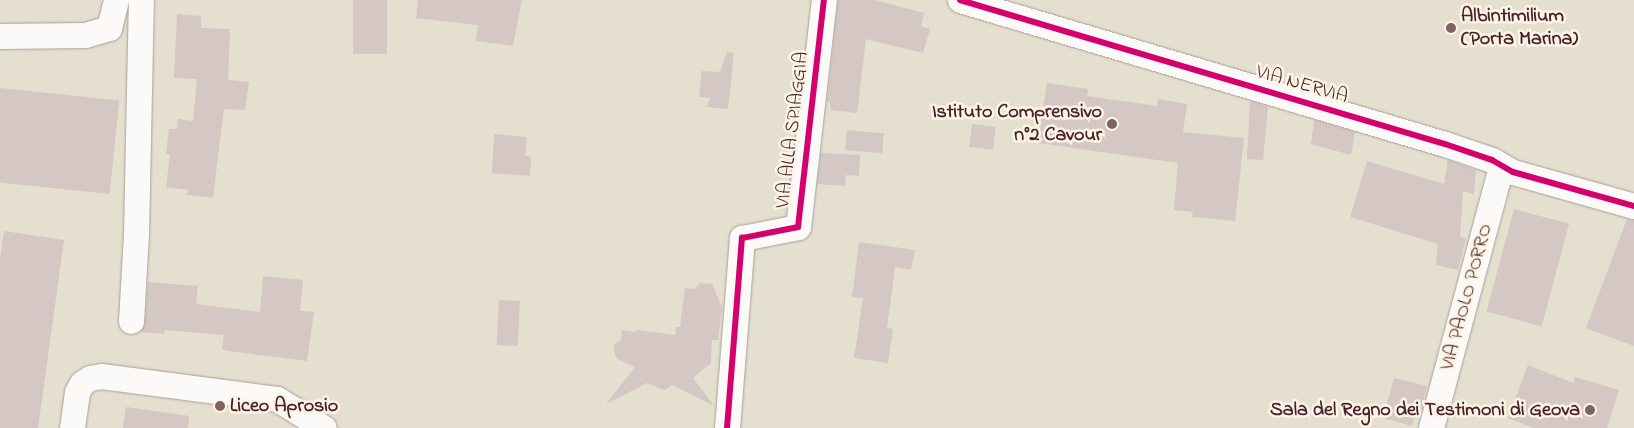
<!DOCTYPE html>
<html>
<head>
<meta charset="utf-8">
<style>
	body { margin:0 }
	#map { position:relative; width:1634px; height:428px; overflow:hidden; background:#e4dfce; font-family:"Indie Flower",sans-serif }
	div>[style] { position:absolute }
	.building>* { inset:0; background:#d4c7c4; transform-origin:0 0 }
	.roads { filter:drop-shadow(0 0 1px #a9a098) drop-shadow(0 0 1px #a9a098) }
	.minor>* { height:25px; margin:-12.5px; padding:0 12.5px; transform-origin:12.5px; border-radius:12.5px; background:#fbfaf8 }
	.cycleway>* { height:6px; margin:-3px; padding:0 3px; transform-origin:3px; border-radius:3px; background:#d6006c }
	.dots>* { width:14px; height:14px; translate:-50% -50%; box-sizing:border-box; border:2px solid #fcf5e5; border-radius:50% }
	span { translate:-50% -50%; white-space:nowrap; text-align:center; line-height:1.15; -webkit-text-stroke:5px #fcf5e5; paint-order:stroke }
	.poi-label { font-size:20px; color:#4a1f2b; font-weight:700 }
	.left { translate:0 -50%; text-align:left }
	.right { translate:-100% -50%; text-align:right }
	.street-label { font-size:20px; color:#4a1f2b }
</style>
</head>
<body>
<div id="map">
	<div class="building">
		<div style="left:353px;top:0;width:34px;height:54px"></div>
		<div style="clip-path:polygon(418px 0,522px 0,513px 46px,476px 41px,478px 25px,416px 18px)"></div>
		<div style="clip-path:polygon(838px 0,875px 0,924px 13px,921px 26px,930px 29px,923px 53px,866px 39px,857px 113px,831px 110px,830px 103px,827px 103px)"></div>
		<div style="clip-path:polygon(177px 14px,201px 16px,201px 28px,230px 29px,228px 80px,249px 82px,245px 110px,224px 109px,213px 198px,187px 195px,188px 190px,166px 187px,170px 154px,166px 154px,169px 129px,177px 129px,178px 119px,193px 121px,197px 79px,174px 78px)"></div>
		<div style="clip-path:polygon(727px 52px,734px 53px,728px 109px,707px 107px,710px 98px,699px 97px,702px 71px,720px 72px)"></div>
		<div style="clip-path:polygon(1047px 83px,1088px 89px,1087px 96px,1157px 106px,1158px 99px,1187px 104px,1183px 132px,1244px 138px,1235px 221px,1192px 217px,1193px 212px,1174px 210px,1178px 163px,1038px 143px)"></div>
		<div style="left:0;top:88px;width:120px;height:94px;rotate:6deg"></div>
		<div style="clip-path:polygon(1250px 101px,1268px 107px,1263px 160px,1247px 159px)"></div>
		<div style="clip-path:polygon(1314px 120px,1355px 132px,1351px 155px,1311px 144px)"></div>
		<div style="left:972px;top:124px;width:24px;height:23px;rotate:7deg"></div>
		<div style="left:847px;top:130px;width:37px;height:20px;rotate:5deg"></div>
		<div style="clip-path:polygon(494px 134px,527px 137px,525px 156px,531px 157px,530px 176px,492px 173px)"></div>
		<div style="clip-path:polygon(821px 153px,860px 155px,859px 176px,846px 175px,845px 186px,817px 184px)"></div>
		<div style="clip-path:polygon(1448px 160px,1476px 170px,1474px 194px,1463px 191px,1460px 237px,1466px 238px,1458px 270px,1436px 265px,1438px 244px,1350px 217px,1367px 161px,1444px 184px)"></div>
		<div style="left:1514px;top:209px;width:57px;height:106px;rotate:15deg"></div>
		<div style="clip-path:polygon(1627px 219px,1634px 220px,1634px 346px,1586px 328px)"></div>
		<div style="clip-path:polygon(4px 231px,64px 240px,38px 428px,0 428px,0 261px)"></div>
		<div style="clip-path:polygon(859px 242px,915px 250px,911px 270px,895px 267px,887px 328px,893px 329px,888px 363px,854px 358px,863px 298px,852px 297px)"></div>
		<div style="clip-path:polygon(263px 276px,303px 280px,300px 311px,314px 312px,307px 361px,222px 350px,224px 335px,165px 330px,164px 334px,141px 332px,145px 322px,148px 282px,198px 286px,196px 304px,260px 312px)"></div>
		<div style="clip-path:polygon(700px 283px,712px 284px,722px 307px,718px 340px,712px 340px,711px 363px,693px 378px,714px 406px,672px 385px,664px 390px,647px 383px,606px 404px,635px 367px,618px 359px,615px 355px,613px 345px,621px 340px,622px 330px,636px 332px,637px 330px,675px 335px,676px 327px,680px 327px,685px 288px,694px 289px)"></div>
		<div style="left:499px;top:300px;width:21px;height:45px;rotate:3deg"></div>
		<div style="clip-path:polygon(1528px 365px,1573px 383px,1575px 377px,1619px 390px,1607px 428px,1534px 428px,1508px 418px)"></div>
		<div style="clip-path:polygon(1394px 378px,1427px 386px,1421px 411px,1416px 410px,1412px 426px,1383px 418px)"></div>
		<div style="clip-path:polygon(126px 407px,189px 416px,188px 428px,123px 428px)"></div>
	</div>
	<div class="roads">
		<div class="minor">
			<div style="left:960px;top:0;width:506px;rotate:16.54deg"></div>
			<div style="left:1445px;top:144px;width:50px;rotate:18.8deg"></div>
			<div style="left:1492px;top:160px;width:24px;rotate:30deg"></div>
			<div style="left:1513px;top:172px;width:126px;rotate:15.7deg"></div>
			<div style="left:0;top:36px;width:85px;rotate:-0.7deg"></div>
			<div style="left:85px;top:35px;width:25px;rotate:-16deg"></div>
			<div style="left:109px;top:28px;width:29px;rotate:-76deg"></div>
			<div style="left:131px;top:321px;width:87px;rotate:-86.7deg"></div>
			<div style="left:136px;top:234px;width:234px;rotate:-88.8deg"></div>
			<div style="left:72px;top:428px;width:36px;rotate:-82deg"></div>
			<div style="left:77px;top:392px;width:10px;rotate:-61deg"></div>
			<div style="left:82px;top:383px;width:9px;rotate:-32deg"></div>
			<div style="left:90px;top:378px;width:11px;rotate:-10deg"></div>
			<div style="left:101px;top:376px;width:177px;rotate:7.4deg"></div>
			<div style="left:277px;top:399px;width:55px;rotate:31.7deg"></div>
			<div style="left:727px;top:428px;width:191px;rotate:-85.5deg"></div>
			<div style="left:742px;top:238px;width:57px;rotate:-11.1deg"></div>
			<div style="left:798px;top:227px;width:228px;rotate:-83.5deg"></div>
			<div style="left:1431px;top:428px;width:271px;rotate:-75deg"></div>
		</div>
	</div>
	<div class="cycleway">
		<div style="left:960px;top:0;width:506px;rotate:16.54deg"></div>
		<div style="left:1445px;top:144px;width:50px;rotate:18.8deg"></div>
		<div style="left:1492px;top:160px;width:24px;rotate:30deg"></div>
		<div style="left:1513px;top:172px;width:126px;rotate:15.7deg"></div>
		<div style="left:727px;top:428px;width:191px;rotate:-85.5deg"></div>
		<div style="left:742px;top:238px;width:57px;rotate:-11.1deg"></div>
		<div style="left:798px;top:227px;width:228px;rotate:-83.5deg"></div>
	</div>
	<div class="dots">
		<div style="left:1451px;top:28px;background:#806264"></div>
		<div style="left:1112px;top:124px;background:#806264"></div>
		<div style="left:220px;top:406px;background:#806264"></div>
		<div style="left:1590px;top:410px;background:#806264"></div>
	</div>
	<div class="poi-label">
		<span class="left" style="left:1461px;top:28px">Albintimilium<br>(Porta Marina)</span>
		<span class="right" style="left:1102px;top:124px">Istituto Comprensivo<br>n°2 Cavour</span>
		<span class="left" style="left:230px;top:406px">Liceo Aprosio</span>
		<span class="right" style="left:1580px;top:410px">Sala del Regno dei Testimoni di Geova</span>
	</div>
	<div class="street-label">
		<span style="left:1302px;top:85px;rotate:16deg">VIA NERVIA</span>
		<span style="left:793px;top:130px;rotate:-83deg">VIA ALLA SPIAGGIA</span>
		<span style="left:1467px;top:297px;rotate:-75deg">VIA PAOLO PORRO</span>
	</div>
</div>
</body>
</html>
